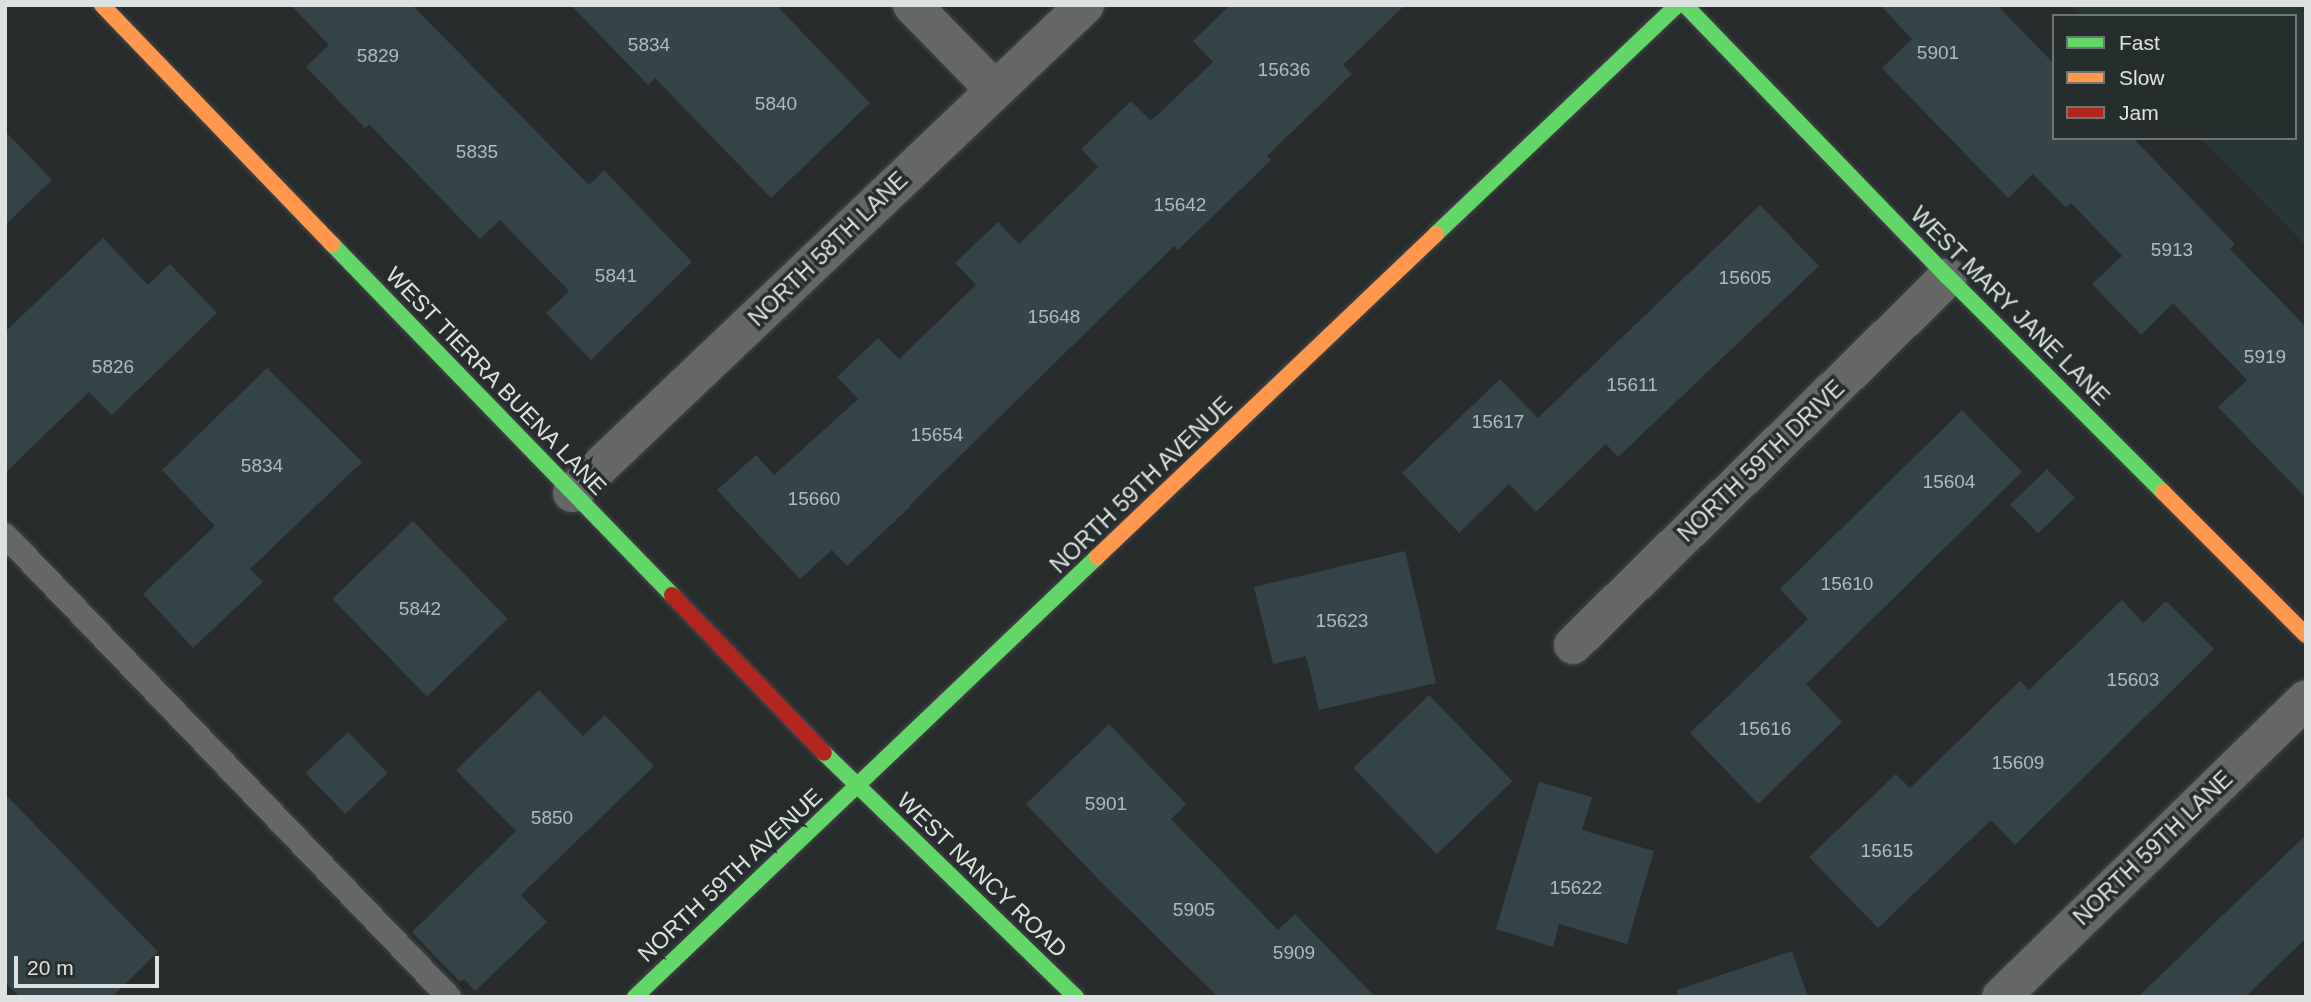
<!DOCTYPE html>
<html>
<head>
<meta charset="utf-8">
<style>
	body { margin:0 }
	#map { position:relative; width:2311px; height:1002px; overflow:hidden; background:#282c2c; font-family:Helvetica,sans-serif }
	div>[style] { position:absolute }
	.built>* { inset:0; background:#293636 }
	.building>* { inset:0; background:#354448; transform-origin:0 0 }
	.roads { filter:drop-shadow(0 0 2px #464848) drop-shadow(0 0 2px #464848) }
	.lane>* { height:24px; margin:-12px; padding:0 12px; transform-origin:12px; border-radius:12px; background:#666867 }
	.street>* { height:38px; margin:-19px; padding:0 19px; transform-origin:19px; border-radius:19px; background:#666867 }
	.fast>* { height:16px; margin:-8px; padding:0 8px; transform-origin:8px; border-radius:8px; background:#63d668 }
	.slow>* { height:16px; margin:-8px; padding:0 8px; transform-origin:8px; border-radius:8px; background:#ff974d }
	.jam>* { height:16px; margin:-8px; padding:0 8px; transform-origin:8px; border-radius:8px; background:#b3261e }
	span { translate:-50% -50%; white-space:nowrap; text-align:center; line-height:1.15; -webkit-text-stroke:7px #262e2d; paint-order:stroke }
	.number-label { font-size:19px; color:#b3babb }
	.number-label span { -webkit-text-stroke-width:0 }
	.street-label { font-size:23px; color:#dde2e1 }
	.frame { position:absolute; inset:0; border:7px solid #dde2e1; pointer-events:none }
	.legend { position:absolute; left:2052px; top:14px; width:245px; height:126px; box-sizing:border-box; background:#262e2d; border:2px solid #6f7675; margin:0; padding:9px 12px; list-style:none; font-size:21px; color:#dde2e1 }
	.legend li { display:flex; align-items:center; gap:14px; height:35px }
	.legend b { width:35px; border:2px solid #6f7675 }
	.scale { position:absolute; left:14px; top:956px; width:145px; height:32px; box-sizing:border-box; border:4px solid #dde2e1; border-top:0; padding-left:9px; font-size:21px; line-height:24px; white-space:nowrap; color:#dde2e1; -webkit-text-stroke:5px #262e2d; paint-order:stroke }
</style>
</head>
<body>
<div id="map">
	<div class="built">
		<div style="clip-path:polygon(2070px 5px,2306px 5px,2306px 246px,2200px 138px,2295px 138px,2295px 16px,2080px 16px)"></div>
	</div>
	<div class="building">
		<div style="clip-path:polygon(291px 5px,412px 5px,589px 185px,604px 170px,692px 262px,591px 360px,546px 313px,569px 291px,500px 220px,480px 239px,369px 124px,365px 128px,306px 67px,329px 45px)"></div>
		<div style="clip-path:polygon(571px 5px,776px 5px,870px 103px,771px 198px,655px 78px,648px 85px)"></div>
		<div style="clip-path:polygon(1230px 5px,1405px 5px,1343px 65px,1352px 74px,1267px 156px,1271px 160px,1178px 250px,1174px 246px,909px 506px,910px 507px,847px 566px,832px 550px,800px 579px,717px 490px,756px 455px,774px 475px,858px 399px,837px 377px,878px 338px,899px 359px,976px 285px,955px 263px,998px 222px,1019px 244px,1098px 167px,1081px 149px,1131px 101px,1151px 121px,1213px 62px,1193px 41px)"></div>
		<div style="clip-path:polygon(1880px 5px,1997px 5px,2054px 64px,2054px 138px,2133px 138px,2235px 244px,2230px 249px,2306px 327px,2306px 498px,2218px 407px,2247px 380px,2173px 303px,2141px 335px,2092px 284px,2122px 256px,2071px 203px,2066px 208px,2033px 174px,2008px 198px,1882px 68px,1912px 39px)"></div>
		<div style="clip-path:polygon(5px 131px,52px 180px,5px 225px)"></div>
		<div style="clip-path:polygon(1760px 205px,1819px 266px,1618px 457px,1606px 444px,1536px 512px,1509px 484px,1459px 533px,1402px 473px,1500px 379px,1538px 418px)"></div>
		<div style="clip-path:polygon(103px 238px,148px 285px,170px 264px,217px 313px,112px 415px,89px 392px,5px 473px,5px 332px)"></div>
		<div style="clip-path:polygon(267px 368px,362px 462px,250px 569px,263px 582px,193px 648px,143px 594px,215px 526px,162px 470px)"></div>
		<div style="clip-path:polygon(1962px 410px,2022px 472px,1806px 684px,1842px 722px,1758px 804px,1690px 733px,1808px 619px,1780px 589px)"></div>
		<div style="left:2047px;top:469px;width:40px;height:51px;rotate:46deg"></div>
		<div style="left:413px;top:521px;width:136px;height:112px;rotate:46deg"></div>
		<div style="clip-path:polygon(1405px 551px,1436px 683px,1319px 710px,1306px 656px,1273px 664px,1254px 587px)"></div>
		<div style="clip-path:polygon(2122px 600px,2143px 623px,2166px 601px,2214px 649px,2015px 845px,1991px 820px,1878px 928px,1809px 857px,1896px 774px,1910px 788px,2020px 681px,2029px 690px)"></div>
		<div style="clip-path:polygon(539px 690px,583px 736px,605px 715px,654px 766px,521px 895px,547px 922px,475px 991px,464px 979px,460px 982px,412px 932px,516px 831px,456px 770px)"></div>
		<div style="left:1429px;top:695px;width:120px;height:105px;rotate:46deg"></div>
		<div style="clip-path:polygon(1109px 724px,1186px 804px,1171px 819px,1278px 930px,1295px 914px,1375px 997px,1218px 997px,1103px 884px,1026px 804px)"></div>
		<div style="left:348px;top:732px;width:57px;height:59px;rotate:46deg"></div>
		<div style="clip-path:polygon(1539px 782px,1592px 797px,1582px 830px,1654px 851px,1627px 944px,1559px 924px,1553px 947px,1496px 929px)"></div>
		<div style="clip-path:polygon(5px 794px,158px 952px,112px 997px,20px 997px,5px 982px)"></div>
		<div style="clip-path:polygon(2306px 835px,2306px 938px,2245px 997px,2138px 997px)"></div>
		<div style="clip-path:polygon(1792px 951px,1808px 997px,1678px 997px,1677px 990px)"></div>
	</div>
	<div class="roads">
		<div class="lane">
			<div style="left:5px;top:535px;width:641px;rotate:46.14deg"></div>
		</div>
		<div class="street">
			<div style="left:912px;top:5px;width:119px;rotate:45.7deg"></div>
			<div style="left:572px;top:493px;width:708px;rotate:-43.57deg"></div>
			<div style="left:1573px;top:645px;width:525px;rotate:-44.46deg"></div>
			<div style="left:2001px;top:997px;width:426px;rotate:-44.3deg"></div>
		</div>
		<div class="fast">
			<div style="left:1685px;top:5px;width:378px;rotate:46deg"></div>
			<div style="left:1948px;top:277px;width:304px;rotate:45deg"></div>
			<div style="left:1436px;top:234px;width:332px;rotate:-43.5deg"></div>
			<div style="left:332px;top:244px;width:489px;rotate:45.9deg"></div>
			<div style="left:824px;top:753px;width:351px;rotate:44.1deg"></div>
			<div style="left:635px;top:997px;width:638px;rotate:-43.6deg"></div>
		</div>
		<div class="slow">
			<div style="left:102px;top:5px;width:332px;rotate:46.1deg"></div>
			<div style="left:2163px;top:492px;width:202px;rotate:45deg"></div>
			<div style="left:1097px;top:557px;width:468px;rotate:-43.6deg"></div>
		</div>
		<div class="jam">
			<div style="left:672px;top:595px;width:219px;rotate:46.1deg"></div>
		</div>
	</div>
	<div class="number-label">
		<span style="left:649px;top:45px">5834</span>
		<span style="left:1938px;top:53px">5901</span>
		<span style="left:378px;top:56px">5829</span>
		<span style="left:1284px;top:70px">15636</span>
		<span style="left:776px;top:104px">5840</span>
		<span style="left:477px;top:152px">5835</span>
		<span style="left:1180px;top:205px">15642</span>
		<span style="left:2172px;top:250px">5913</span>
		<span style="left:616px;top:276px">5841</span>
		<span style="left:1745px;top:278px">15605</span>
		<span style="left:1054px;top:317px">15648</span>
		<span style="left:2265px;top:357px">5919</span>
		<span style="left:113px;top:367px">5826</span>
		<span style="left:1632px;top:385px">15611</span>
		<span style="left:1498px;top:422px">15617</span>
		<span style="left:937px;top:435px">15654</span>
		<span style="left:262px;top:466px">5834</span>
		<span style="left:1949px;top:482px">15604</span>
		<span style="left:814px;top:499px">15660</span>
		<span style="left:1847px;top:584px">15610</span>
		<span style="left:420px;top:609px">5842</span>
		<span style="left:1342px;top:621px">15623</span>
		<span style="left:2133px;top:680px">15603</span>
		<span style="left:1765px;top:729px">15616</span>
		<span style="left:2018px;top:763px">15609</span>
		<span style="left:1106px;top:804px">5901</span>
		<span style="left:552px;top:818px">5850</span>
		<span style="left:1887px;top:851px">15615</span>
		<span style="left:1576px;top:888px">15622</span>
		<span style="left:1194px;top:910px">5905</span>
		<span style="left:1294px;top:953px">5909</span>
	</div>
	<div class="street-label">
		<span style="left:828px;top:249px;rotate:-44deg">NORTH 58TH LANE</span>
		<span style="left:2010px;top:306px;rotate:45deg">WEST MARY JANE LANE</span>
		<span style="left:496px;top:381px;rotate:46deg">WEST TIERRA BUENA LANE</span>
		<span style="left:1761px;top:461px;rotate:-44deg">NORTH 59TH DRIVE</span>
		<span style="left:1141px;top:485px;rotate:-44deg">NORTH 59TH AVENUE</span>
		<span style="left:2153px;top:848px;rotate:-44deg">NORTH 59TH LANE</span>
		<span style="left:730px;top:875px;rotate:-43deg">NORTH 59TH AVENUE</span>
		<span style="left:982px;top:875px;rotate:44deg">WEST NANCY ROAD</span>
	</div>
	<div class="frame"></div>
	<ul class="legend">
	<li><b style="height:9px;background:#63d668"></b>Fast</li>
	<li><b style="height:9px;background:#ff974d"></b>Slow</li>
	<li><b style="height:9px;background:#b3261e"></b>Jam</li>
	</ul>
	<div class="scale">20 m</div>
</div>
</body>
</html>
